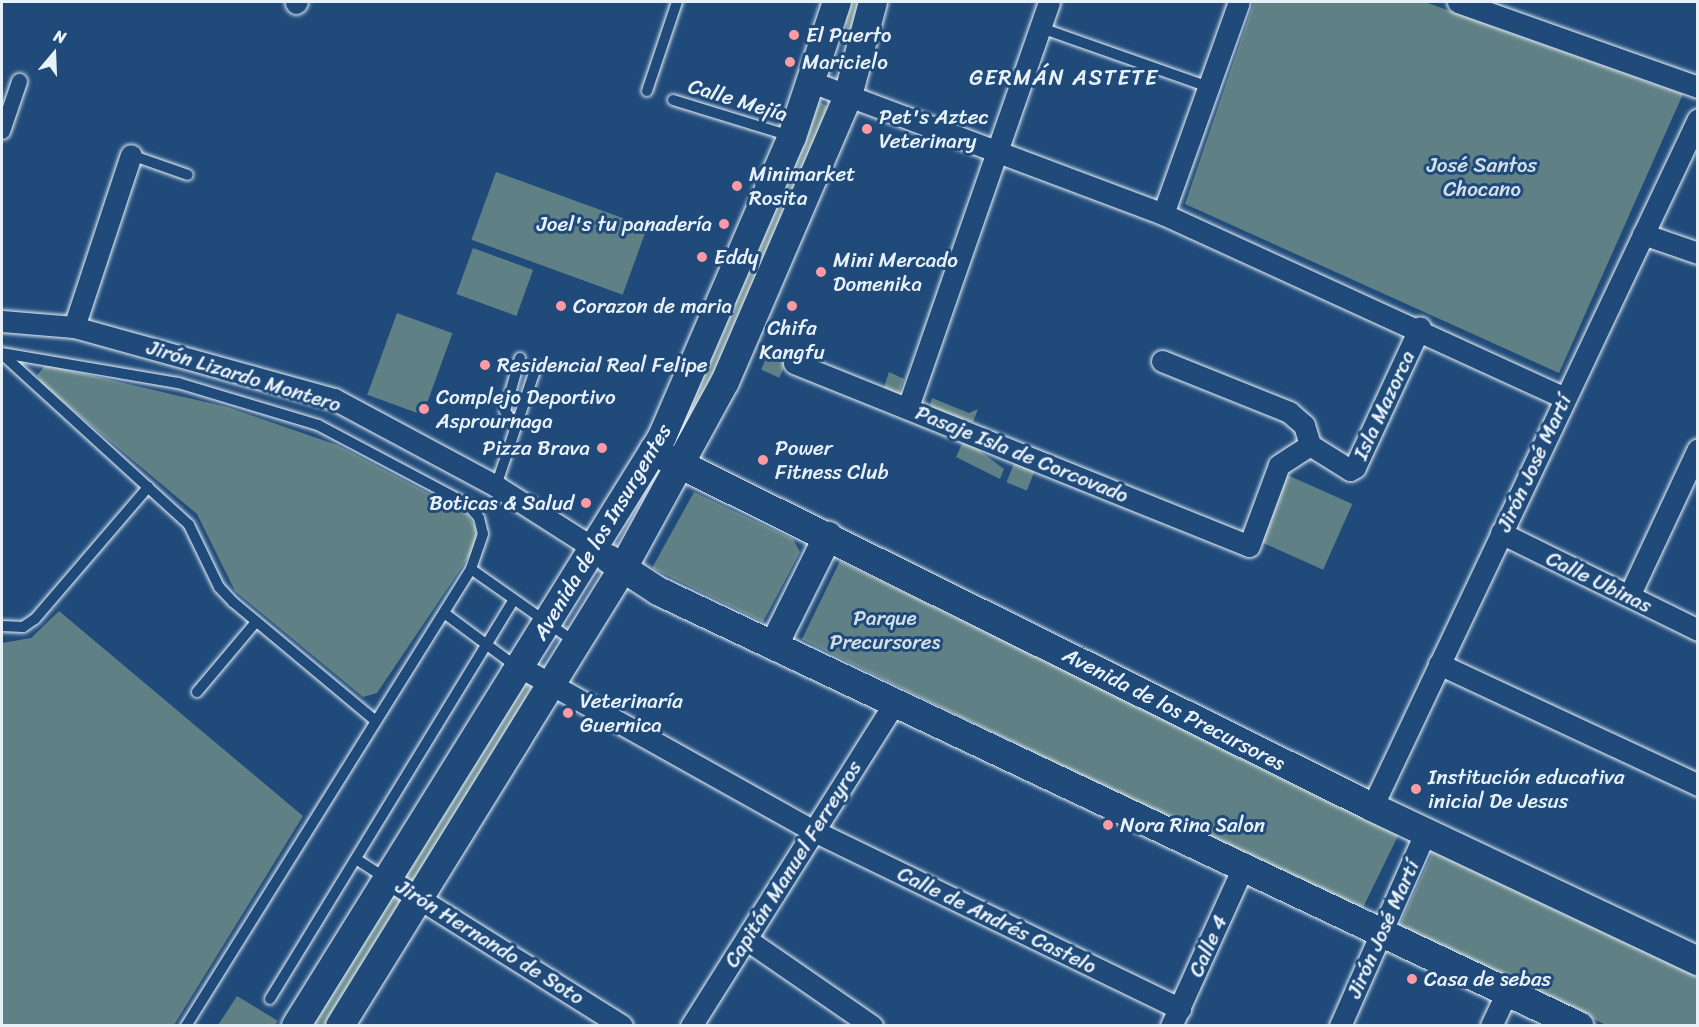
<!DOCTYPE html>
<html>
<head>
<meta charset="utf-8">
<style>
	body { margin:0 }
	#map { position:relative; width:1699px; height:1027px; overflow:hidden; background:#1f4a7a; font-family:Sriracha,sans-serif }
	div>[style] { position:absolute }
	.green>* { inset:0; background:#5f8084; transform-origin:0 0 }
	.roads { filter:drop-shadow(0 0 2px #e8f1f8) drop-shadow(0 0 2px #e8f1f8) }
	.service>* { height:10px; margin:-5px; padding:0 5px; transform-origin:5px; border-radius:5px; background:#1f4a7a }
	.pedestrian>* { height:15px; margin:-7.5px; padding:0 7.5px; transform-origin:7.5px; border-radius:7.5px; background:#1f4a7a }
	.minor>* { height:21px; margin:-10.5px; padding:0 10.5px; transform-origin:10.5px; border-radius:10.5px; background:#1f4a7a }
	.secondary>* { height:28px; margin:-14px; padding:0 14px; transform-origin:14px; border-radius:14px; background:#1f4a7a }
	.dots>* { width:16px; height:16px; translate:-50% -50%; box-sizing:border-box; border:3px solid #1f4a7a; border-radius:50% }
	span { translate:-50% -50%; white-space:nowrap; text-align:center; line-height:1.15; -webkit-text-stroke:6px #1f4a7a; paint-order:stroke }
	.poi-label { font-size:21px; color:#e8f1f8 }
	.left { translate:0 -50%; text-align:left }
	.right { translate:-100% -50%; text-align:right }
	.street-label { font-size:21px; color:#e8f1f8 }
	.park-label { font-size:21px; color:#d3e0e7 }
	.neighbourhood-label { font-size:22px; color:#e8f1f8; letter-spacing:1.5px }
	.frame { position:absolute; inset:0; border:3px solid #e8f1f8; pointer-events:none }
	.north { position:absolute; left:24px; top:24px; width:60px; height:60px; -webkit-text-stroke:4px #1f4a7a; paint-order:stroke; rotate:19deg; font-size:16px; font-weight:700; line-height:24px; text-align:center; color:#e8f1f8 }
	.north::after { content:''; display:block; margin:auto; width:21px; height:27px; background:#e8f1f8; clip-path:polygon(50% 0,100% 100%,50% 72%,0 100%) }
</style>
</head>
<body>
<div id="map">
	<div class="green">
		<div style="left:846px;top:2px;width:20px;height:70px"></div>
		<div style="clip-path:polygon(1254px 2px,1425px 2px,1683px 94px,1559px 373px,1185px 204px)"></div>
		<div style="clip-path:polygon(816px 100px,831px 108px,755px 294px,680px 442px,669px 437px)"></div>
		<div style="left:496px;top:172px;width:161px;height:72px;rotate:20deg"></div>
		<div style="left:473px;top:248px;width:64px;height:49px;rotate:20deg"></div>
		<div style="left:397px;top:313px;width:59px;height:87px;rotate:20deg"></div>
		<div style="left:768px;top:354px;width:20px;height:17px;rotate:24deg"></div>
		<div style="clip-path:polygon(46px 365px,227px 407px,337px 445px,466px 513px,476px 528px,476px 546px,377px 693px,363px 697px,235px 591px,197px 514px,42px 384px,37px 375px)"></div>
		<div style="clip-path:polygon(889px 372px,904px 379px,898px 397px,883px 390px)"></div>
		<div style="clip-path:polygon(932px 398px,969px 413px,978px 409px,973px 422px,940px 414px,930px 405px)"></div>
		<div style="clip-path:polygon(964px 439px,1004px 469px,1000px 479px,956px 457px)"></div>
		<div style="left:1015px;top:461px;width:22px;height:23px;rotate:22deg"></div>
		<div style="left:1283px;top:473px;width:76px;height:72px;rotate:24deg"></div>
		<div style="clip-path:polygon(694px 492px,793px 539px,800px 552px,763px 622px,652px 568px)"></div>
		<div style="left:840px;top:561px;width:622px;height:87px;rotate:26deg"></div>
		<div style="clip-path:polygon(59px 611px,303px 816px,174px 1025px,2px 1025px,2px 643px,31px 638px)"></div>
		<div style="clip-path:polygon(524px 679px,533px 684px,480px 780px,328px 1025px,309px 1026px)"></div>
		<div style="clip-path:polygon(1434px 849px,1697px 972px,1697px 1025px,1606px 1025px,1399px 926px)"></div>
		<div style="clip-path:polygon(237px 996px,278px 1021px,275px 1025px,218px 1025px)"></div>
	</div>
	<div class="roads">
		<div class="service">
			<div style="left:1041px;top:28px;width:178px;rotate:19.4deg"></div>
			<div style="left:647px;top:91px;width:94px;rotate:-71.4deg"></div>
			<div style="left:673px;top:100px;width:122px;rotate:17.1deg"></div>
			<div style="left:131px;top:155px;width:60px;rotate:19.3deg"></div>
			<div style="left:2px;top:353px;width:179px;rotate:9.7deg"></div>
			<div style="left:178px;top:383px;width:146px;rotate:16.7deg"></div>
			<div style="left:318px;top:425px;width:169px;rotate:27.9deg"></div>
			<div style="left:467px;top:504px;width:18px;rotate:49deg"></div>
			<div style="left:479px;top:518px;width:16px;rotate:76deg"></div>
			<div style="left:483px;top:534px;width:37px;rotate:109deg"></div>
			<div style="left:471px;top:569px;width:539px;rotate:121.95deg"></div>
			<div style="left:2px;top:354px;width:253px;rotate:42.4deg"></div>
			<div style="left:189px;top:525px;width:69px;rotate:64.2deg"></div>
			<div style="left:219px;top:587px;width:21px;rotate:47deg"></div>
			<div style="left:233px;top:602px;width:186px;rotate:39.8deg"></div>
			<div style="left:516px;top:427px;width:19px;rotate:-125deg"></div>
			<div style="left:505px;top:411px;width:55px;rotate:-74.2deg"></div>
			<div style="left:496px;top:486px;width:126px;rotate:-71.4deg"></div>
			<div style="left:471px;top:569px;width:127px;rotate:35.1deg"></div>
			<div style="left:444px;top:613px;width:92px;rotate:36.6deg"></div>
			<div style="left:2px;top:626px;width:21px;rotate:3deg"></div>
			<div style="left:23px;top:627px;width:14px;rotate:-34deg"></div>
			<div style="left:35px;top:619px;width:174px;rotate:-49.4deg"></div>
			<div style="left:197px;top:692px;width:92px;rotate:-49.9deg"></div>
			<div style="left:356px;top:859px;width:37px;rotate:33deg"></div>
			<div style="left:270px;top:999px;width:468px;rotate:-58.6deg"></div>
		</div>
		<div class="pedestrian">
			<div style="left:2px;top:131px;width:53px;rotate:-71.2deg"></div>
		</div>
		<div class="minor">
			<div style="left:1458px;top:2px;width:255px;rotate:19.5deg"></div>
			<div style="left:296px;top:3px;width:1px;rotate:-45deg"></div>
			<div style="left:812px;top:82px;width:375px;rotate:20.6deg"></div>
			<div style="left:1163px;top:214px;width:442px;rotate:24.6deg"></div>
			<div style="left:1163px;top:214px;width:225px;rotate:-70.3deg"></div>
			<div style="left:1643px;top:234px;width:58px;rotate:19.1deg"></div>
			<div style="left:2px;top:321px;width:72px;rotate:4.8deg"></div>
			<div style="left:74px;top:327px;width:270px;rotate:15.5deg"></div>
			<div style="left:334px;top:399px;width:184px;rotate:28.2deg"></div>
			<div style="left:496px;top:486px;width:117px;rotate:32.5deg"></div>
			<div style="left:74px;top:327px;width:181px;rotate:-71.7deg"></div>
			<div style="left:1162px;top:361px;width:137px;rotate:21.9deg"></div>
			<div style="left:1289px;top:412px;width:20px;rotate:41deg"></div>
			<div style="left:1304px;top:425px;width:21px;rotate:73deg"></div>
			<div style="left:794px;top:363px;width:490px;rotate:21.9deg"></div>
			<div style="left:1249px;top:546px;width:86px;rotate:-69.7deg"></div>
			<div style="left:1279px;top:465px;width:37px;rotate:-33deg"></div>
			<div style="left:908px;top:407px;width:429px;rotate:-70.8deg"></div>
			<div style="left:1310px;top:445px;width:47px;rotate:32deg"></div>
			<div style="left:1350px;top:470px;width:6px;rotate:-31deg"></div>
			<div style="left:1355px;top:467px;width:154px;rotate:-65.1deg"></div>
			<div style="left:1501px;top:533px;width:220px;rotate:26.2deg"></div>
			<div style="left:1629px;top:596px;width:162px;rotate:-64.9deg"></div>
			<div style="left:1439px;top:664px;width:286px;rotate:25deg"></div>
			<div style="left:522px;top:668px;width:334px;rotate:29.2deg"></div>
			<div style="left:814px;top:831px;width:407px;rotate:25.9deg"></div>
			<div style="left:1372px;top:807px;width:761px;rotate:-64.65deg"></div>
			<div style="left:388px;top:879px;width:276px;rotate:32.1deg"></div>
			<div style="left:746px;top:939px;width:153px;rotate:34.6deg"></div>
			<div style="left:691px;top:1026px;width:383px;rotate:-57.8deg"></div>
			<div style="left:1171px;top:1026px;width:175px;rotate:-65.6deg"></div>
			<div style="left:1340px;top:1026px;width:211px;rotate:-66.2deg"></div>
			<div style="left:1491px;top:1026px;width:38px;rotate:-65deg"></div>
		</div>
		<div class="secondary">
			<div style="left:653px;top:451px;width:802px;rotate:26.34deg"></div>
			<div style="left:1372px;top:807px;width:361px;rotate:25.3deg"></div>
			<div style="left:609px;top:559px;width:59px;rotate:33.1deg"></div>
			<div style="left:658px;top:591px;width:1019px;rotate:25.28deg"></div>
			<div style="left:774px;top:645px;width:122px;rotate:-63.6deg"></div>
			<div style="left:296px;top:1026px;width:693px;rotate:-58.14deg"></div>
			<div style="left:662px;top:437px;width:327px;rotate:-66.6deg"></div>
			<div style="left:792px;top:137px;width:142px;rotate:-71.6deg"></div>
			<div style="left:340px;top:1026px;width:538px;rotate:-58.29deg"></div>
			<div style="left:623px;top:568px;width:212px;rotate:-61.3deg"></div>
			<div style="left:725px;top:382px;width:311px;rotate:-66.7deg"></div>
			<div style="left:848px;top:96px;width:97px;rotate:-75.1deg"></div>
		</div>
	</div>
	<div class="dots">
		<div style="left:794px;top:35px;background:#ff9aa2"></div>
		<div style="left:790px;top:62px;background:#ff9aa2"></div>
		<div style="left:867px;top:129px;background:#ff9aa2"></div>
		<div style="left:737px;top:186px;background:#ff9aa2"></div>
		<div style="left:724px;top:224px;background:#ff9aa2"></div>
		<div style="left:702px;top:257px;background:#ff9aa2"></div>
		<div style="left:821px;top:272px;background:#ff9aa2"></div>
		<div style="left:561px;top:306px;background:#ff9aa2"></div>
		<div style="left:792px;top:306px;background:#ff9aa2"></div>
		<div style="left:485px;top:365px;background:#ff9aa2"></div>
		<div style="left:424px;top:409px;background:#ff9aa2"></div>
		<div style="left:602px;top:448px;background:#ff9aa2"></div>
		<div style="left:763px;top:460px;background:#ff9aa2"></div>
		<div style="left:586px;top:503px;background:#ff9aa2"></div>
		<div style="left:568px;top:713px;background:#ff9aa2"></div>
		<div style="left:1416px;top:789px;background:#ff9aa2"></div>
		<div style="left:1108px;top:825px;background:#ff9aa2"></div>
		<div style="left:1412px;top:979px;background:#ff9aa2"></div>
	</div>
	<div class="poi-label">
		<span class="left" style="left:806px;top:35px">El Puerto</span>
		<span class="left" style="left:802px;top:62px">Maricielo</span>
		<span class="left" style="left:879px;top:129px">Pet's Aztec<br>Veterinary</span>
		<span class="left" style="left:749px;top:186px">Minimarket<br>Rosita</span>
		<span class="right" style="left:712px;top:224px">Joel's tu panadería</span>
		<span class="left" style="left:714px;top:257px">Eddy</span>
		<span class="left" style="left:833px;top:272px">Mini Mercado<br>Domenika</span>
		<span class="left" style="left:573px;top:306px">Corazon de maria</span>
		<span style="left:792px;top:340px">Chifa<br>Kangfu</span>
		<span class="left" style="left:497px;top:365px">Residencial Real Felipe</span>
		<span class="left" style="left:436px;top:409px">Complejo Deportivo<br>Asprournaga</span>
		<span class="right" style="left:590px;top:448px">Pizza Brava</span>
		<span class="left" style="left:775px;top:460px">Power<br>Fitness Club</span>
		<span class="right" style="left:574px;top:503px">Boticas &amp; Salud</span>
		<span class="left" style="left:580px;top:713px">Veterinaría<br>Guernica</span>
		<span class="left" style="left:1428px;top:789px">Institución educativa<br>inicial De Jesus</span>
		<span class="left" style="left:1120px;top:825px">Nora Rina Salon</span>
		<span class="left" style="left:1424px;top:979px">Casa de sebas</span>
	</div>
	<div class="street-label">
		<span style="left:738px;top:100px;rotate:17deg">Calle Mejía</span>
		<span style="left:244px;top:376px;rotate:17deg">Jirón Lizardo Montero</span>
		<span style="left:1384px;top:405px;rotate:-65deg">Isla Mazorca</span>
		<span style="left:1022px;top:454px;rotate:22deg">Pasaje Isla de Corcovado</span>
		<span style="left:1534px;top:463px;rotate:-65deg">Jirón José Martí</span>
		<span style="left:602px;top:532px;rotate:-59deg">Avenida de los Insurgentes</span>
		<span style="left:1599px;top:582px;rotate:26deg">Calle Ubinas</span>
		<span style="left:1174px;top:709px;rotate:27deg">Avenida de los Precursores</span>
		<span style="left:793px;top:864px;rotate:-58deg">Capitán Manuel Ferreyros</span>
		<span style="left:997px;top:920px;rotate:26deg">Calle de Andrés Castelo</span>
		<span style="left:1383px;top:929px;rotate:-66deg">Jirón José Martí</span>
		<span style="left:490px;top:942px;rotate:32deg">Jirón Hernando de Soto</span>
		<span style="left:1208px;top:946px;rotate:-66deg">Calle 4</span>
	</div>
	<div class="park-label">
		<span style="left:1482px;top:177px">José Santos<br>Chocano</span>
		<span style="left:885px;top:630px">Parque<br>Precursores</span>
	</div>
	<div class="neighbourhood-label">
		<span style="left:1064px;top:78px">GERMÁN ASTETE</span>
	</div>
	<div class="frame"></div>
	<div class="north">N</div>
</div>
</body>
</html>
